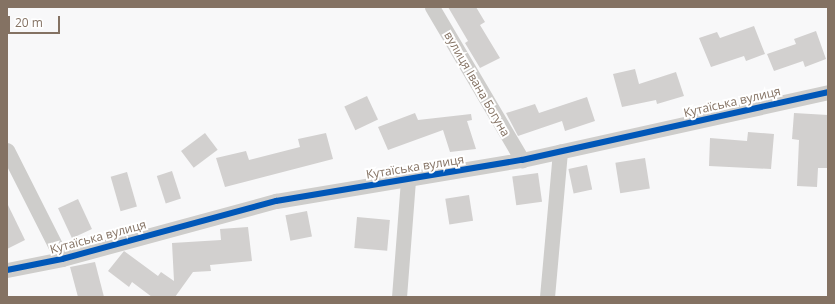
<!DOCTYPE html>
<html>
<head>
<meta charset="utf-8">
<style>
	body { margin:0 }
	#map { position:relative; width:835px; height:304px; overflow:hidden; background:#f8f8f9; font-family:"Open Sans",sans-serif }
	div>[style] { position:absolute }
	.building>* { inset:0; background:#d2d0cf; transform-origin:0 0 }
	.minor>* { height:15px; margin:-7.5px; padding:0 7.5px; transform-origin:7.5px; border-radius:7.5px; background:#cecdcb }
	.cycleway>* { height:6px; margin:-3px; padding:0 3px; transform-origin:3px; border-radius:3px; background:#0057b8 }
	span { translate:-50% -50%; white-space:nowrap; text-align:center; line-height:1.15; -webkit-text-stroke:4px #fff; paint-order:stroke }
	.street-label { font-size:12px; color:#847263 }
	.frame { position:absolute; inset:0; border:8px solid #847263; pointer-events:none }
	.scale { position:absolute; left:8px; top:16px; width:52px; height:18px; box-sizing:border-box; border:2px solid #847263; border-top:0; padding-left:5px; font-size:12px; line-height:14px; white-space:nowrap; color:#847263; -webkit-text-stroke:3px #fff; paint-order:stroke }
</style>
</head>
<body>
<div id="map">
	<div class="building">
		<div style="clip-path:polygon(448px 7px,476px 7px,485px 22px,480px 25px,500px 58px,480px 68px,465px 43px,468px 41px)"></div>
		<div style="clip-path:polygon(754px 26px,765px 54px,746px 61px,744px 56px,711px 67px,699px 38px,717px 32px,720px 38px)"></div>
		<div style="clip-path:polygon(816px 31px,826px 59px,805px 67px,803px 61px,774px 71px,767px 54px,796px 44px,794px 39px)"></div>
		<div style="clip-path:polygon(635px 69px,639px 84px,676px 72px,684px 96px,657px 104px,656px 100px,622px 107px,613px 74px)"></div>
		<div style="left:367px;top:96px;width:26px;height:25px;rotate:65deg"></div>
		<div style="clip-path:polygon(587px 97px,595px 121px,565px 131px,562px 121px,518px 136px,506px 113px,535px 104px,539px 113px)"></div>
		<div style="clip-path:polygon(415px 113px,418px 120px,471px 114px,472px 120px,467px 121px,476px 149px,450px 152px,443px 130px,388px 150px,378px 127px)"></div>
		<div style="clip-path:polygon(794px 113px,828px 115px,828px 168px,818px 168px,817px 187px,797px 186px,799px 140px,792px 139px)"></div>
		<div style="clip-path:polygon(748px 132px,774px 134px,771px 169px,709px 166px,710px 138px,747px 141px)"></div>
		<div style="left:205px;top:133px;width:21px;height:30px;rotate:53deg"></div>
		<div style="clip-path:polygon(326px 133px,333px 159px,225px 187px,216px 158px,246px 151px,249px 160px,300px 147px,298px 139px)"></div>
		<div style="left:645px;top:158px;width:31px;height:30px;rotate:81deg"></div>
		<div style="left:587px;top:165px;width:25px;height:19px;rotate:78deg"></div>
		<div style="left:172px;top:171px;width:29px;height:16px;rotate:72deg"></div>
		<div style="left:127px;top:172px;width:36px;height:17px;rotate:74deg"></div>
		<div style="left:538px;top:173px;width:29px;height:26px;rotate:82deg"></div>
		<div style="left:469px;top:195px;width:26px;height:24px;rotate:81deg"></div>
		<div style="left:78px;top:199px;width:33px;height:22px;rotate:65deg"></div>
		<div style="clip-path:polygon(7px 203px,25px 240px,7px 249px)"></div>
		<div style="left:307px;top:211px;width:26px;height:22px;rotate:79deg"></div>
		<div style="left:357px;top:217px;width:33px;height:31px;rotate:5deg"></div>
		<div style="clip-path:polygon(248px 227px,252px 261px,210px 265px,211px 271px,193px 272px,175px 297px,152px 297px,132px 282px,129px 287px,108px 271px,124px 251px,158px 276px,161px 272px,174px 281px,172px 243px,221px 240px,220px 229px)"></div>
		<div style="clip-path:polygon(95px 262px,104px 297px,78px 297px,70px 267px)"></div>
	</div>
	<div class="minor">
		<div style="left:432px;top:7px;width:178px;rotate:59.5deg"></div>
		<div style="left:7px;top:150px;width:122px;rotate:63.2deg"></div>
		<div style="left:7px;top:270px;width:56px;rotate:-11.3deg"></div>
		<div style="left:62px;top:259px;width:222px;rotate:-15.2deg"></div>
		<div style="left:276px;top:201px;width:249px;rotate:-9.5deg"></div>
		<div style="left:522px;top:160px;width:313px;rotate:-12.5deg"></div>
		<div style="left:399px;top:297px;width:118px;rotate:-85.6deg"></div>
		<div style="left:547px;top:297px;width:146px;rotate:-84.9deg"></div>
	</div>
	<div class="cycleway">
		<div style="left:7px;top:270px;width:56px;rotate:-11.3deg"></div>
		<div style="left:62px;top:259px;width:222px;rotate:-15.2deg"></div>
		<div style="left:276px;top:201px;width:249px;rotate:-9.5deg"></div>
		<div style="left:522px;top:160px;width:313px;rotate:-12.5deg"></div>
	</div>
	<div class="street-label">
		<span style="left:477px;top:84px;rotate:60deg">вулиця Івана Богуна</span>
		<span style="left:732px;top:102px;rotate:-13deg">Кутаїська вулиця</span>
		<span style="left:415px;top:167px;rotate:-9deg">Кутаїська вулиця</span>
		<span style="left:98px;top:237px;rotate:-15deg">Кутаїська вулиця</span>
	</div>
	<div class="frame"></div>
	<div class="scale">20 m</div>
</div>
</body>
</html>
